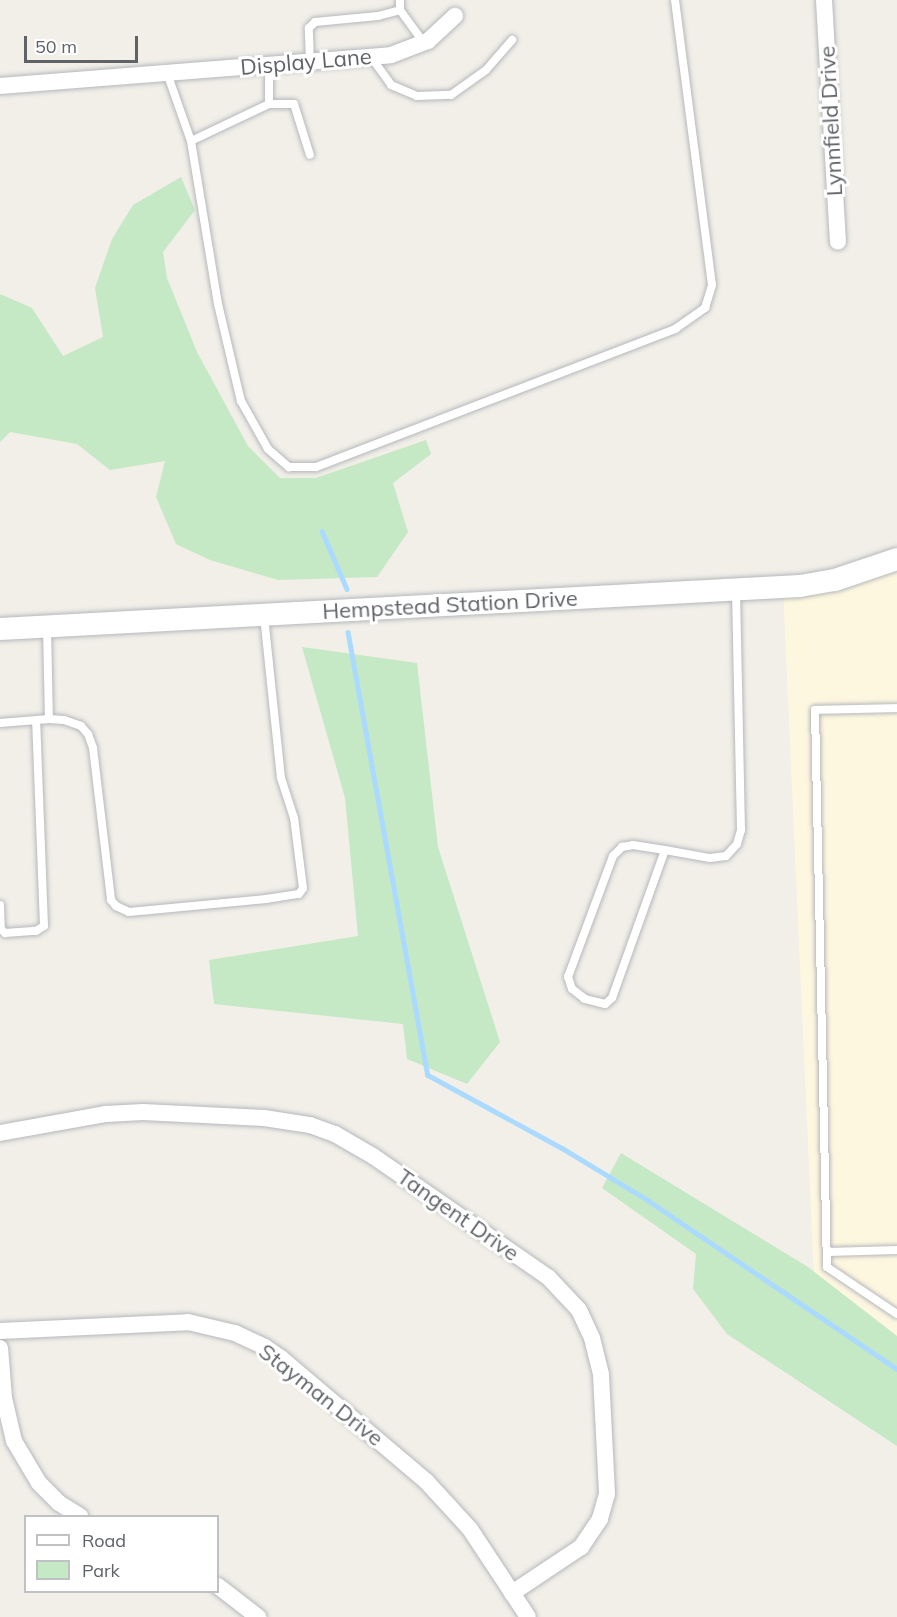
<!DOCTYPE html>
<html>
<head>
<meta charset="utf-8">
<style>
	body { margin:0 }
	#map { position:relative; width:897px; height:1617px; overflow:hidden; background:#f1efe8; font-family:Mulish,sans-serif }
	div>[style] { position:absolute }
	.commercial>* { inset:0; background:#fef7e0 }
	.green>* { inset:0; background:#c5e8c5 }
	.stream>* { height:4.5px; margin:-2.25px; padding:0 2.25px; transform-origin:2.25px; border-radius:2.25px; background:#aadaff }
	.roads { filter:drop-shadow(0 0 2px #b5b8bc) drop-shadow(0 0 2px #b5b8bc) }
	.lane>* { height:8px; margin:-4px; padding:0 4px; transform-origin:4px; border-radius:4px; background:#fff }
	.street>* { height:16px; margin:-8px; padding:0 8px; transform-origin:8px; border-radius:8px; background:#fff }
	.secondary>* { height:22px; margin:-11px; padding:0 11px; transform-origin:11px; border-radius:11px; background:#fff }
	span { translate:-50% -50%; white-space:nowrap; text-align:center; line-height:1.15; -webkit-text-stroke:6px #fff; paint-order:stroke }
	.street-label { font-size:22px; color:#5f6368 }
	.legend { position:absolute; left:24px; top:1515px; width:195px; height:78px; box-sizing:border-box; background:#fff; border:2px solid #bfc1c3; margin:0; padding:8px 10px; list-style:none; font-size:18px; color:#5f6368 }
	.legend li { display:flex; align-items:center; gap:12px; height:30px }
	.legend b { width:30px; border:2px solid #bfc1c3 }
	.scale { position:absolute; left:24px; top:36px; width:114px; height:27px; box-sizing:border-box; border:3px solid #5f6368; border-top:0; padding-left:8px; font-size:18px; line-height:21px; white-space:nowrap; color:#5f6368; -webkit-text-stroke:4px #fff; paint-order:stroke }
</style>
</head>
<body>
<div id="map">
	<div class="commercial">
		<div style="clip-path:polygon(897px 558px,897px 1340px,814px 1278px,783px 587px)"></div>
	</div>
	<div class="green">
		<div style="clip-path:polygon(181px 177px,195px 210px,163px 252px,167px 278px,197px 352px,248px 446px,280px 478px,316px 478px,426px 440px,431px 454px,393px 483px,408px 532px,377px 577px,278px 580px,210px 560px,176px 544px,156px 497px,165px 461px,110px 470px,77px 444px,10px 432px,0 442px,0 294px,32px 308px,63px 356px,103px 337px,95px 288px,112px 239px,133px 205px)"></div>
		<div style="clip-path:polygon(302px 647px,417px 663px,438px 847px,500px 1042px,467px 1084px,407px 1059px,403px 1024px,214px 1004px,209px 960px,358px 936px,345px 798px)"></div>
		<div style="clip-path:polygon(621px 1153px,808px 1267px,897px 1336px,897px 1446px,727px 1334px,693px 1289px,696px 1254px,602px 1188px)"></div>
	</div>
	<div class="stream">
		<div style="left:322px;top:531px;width:63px;rotate:66.7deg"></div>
		<div style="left:348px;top:632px;width:450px;rotate:79.8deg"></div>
		<div style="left:428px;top:1075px;width:153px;rotate:28.6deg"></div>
		<div style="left:562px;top:1148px;width:102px;rotate:31.3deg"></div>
		<div style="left:649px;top:1201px;width:300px;rotate:34.1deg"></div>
	</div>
	<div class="roads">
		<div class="lane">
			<div style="left:400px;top:10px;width:41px;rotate:54deg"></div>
			<div style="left:371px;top:57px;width:34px;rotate:54deg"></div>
			<div style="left:391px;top:85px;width:28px;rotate:23deg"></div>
			<div style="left:417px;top:96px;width:34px;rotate:-2deg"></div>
			<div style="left:451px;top:95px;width:43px;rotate:-35.5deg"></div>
			<div style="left:486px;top:70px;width:40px;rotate:-49deg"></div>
			<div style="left:310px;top:63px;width:35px;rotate:-92deg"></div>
			<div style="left:309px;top:28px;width:8px;rotate:-45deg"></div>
			<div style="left:315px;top:22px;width:63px;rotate:-5.4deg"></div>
			<div style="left:378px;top:16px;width:23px;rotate:-15deg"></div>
			<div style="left:400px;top:10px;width:10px;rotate:-90deg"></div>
			<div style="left:167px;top:73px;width:72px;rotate:70.6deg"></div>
			<div style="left:191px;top:141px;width:86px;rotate:-25.4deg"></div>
			<div style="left:269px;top:104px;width:38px;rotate:-90deg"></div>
			<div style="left:269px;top:104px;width:25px"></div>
			<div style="left:294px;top:104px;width:53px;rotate:72.6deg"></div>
			<div style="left:191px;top:141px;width:165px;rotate:80.6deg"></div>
			<div style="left:218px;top:304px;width:100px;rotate:76.7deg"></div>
			<div style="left:241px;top:401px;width:55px;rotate:60.6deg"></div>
			<div style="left:268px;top:449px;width:28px;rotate:41deg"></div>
			<div style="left:289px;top:467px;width:27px"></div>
			<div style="left:316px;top:467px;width:385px;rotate:-21deg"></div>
			<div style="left:675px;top:329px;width:37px;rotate:-35deg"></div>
			<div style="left:705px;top:308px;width:24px;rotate:-73deg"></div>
			<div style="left:712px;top:285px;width:287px;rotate:-97.4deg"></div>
			<div style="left:47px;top:627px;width:92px;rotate:88.8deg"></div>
			<div style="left:49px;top:719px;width:15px;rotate:4deg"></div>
			<div style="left:64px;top:720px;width:18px;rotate:19deg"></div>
			<div style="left:81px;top:726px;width:11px;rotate:49deg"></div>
			<div style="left:88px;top:734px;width:15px;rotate:70deg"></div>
			<div style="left:93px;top:748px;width:153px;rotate:83.2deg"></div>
			<div style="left:111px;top:900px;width:8px;rotate:50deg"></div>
			<div style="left:116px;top:906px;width:14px;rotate:25deg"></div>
			<div style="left:129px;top:912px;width:138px;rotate:-5.4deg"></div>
			<div style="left:266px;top:899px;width:33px;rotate:-9deg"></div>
			<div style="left:299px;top:894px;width:7px;rotate:-56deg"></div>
			<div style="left:303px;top:888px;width:71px;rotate:-97.3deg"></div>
			<div style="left:294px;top:818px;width:42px;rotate:-108deg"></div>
			<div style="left:281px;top:778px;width:162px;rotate:-96deg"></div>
			<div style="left:897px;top:708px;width:82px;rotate:178.6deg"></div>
			<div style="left:815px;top:710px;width:557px;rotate:88.77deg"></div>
			<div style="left:827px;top:1267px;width:84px;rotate:33.9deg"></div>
			<div style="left:0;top:723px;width:49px;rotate:-4.7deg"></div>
			<div style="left:665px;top:850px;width:157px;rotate:109.7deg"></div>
			<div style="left:612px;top:998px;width:9px;rotate:139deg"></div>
			<div style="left:605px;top:1004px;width:21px;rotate:-166deg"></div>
			<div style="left:585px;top:999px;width:16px;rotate:-142deg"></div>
			<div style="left:572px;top:989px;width:13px;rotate:-108deg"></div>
			<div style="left:568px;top:977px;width:129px;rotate:-69.6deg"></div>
			<div style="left:613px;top:856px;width:13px;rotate:-45deg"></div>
			<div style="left:622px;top:847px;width:11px;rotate:-10deg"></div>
			<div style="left:633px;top:845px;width:32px;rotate:9deg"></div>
			<div style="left:665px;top:850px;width:46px;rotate:10.1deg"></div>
			<div style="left:710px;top:858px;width:16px;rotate:-7deg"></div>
			<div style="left:726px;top:856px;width:16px;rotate:-47deg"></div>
			<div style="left:737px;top:844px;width:15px;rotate:-74deg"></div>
			<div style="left:741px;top:830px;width:240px;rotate:-91.2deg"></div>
			<div style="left:0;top:905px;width:24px;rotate:88deg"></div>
			<div style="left:1px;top:929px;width:6px;rotate:45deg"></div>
			<div style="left:5px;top:933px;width:31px;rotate:-4deg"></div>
			<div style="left:36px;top:931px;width:9px;rotate:-32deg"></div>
			<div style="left:44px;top:926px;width:206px;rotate:-92.2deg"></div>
			<div style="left:827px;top:1252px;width:70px;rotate:-1.6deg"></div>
		</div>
		<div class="street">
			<div style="left:824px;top:0;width:242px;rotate:86.7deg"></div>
			<div style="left:0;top:86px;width:392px;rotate:-4.5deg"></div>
			<div style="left:391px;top:55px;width:40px;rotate:-21deg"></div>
			<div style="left:428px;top:41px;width:37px;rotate:-43deg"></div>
			<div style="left:0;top:1133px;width:108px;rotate:-10.2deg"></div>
			<div style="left:106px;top:1114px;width:37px;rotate:-3deg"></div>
			<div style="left:143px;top:1112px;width:121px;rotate:2.8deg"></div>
			<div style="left:264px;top:1118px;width:47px;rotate:8.7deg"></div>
			<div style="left:310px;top:1125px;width:27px;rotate:20deg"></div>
			<div style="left:335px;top:1134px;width:44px;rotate:30.1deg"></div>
			<div style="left:373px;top:1156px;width:213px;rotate:34.7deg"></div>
			<div style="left:548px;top:1277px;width:45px;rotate:46.8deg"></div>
			<div style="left:579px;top:1310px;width:31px;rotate:65deg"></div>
			<div style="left:592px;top:1338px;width:38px;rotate:76deg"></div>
			<div style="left:601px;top:1375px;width:119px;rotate:87.1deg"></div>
			<div style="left:607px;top:1494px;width:26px;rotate:106deg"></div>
			<div style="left:600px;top:1519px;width:34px;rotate:124deg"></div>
			<div style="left:581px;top:1547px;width:83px;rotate:146.3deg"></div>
			<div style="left:0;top:1331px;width:188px;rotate:-2.7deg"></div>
			<div style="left:188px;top:1322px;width:48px;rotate:13.2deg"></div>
			<div style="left:235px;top:1333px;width:33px;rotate:25deg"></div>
			<div style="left:265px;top:1347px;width:21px;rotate:35deg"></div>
			<div style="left:282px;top:1359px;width:189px;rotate:40.3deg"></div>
			<div style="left:426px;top:1481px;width:65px;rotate:47.5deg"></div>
			<div style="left:470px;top:1529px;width:105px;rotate:56.6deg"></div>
			<div style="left:0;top:1348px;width:50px;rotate:85.4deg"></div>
			<div style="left:4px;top:1398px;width:44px;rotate:76.9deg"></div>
			<div style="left:14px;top:1441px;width:49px;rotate:59.2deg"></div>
			<div style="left:39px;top:1483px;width:28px;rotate:45deg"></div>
			<div style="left:59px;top:1503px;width:25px;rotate:32deg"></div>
			<div style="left:218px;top:1586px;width:51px;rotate:37.8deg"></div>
		</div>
		<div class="secondary">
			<div style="left:0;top:629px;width:801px;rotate:-3.08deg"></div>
			<div style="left:800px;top:586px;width:36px;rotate:-10deg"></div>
			<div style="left:835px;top:580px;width:65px;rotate:-18.7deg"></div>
		</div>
	</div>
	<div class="street-label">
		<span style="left:306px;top:62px;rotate:-5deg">Display Lane</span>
		<span style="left:831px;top:121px;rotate:-93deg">Lynnfield Drive</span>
		<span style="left:450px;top:605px;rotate:-3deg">Hempstead Station Drive</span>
		<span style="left:458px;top:1215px;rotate:35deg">Tangent Drive</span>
		<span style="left:321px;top:1395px;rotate:38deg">Stayman Drive</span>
	</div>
	<ul class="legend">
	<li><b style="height:8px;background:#fff"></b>Road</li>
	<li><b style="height:16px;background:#c5e8c5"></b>Park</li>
	</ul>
	<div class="scale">50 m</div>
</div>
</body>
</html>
